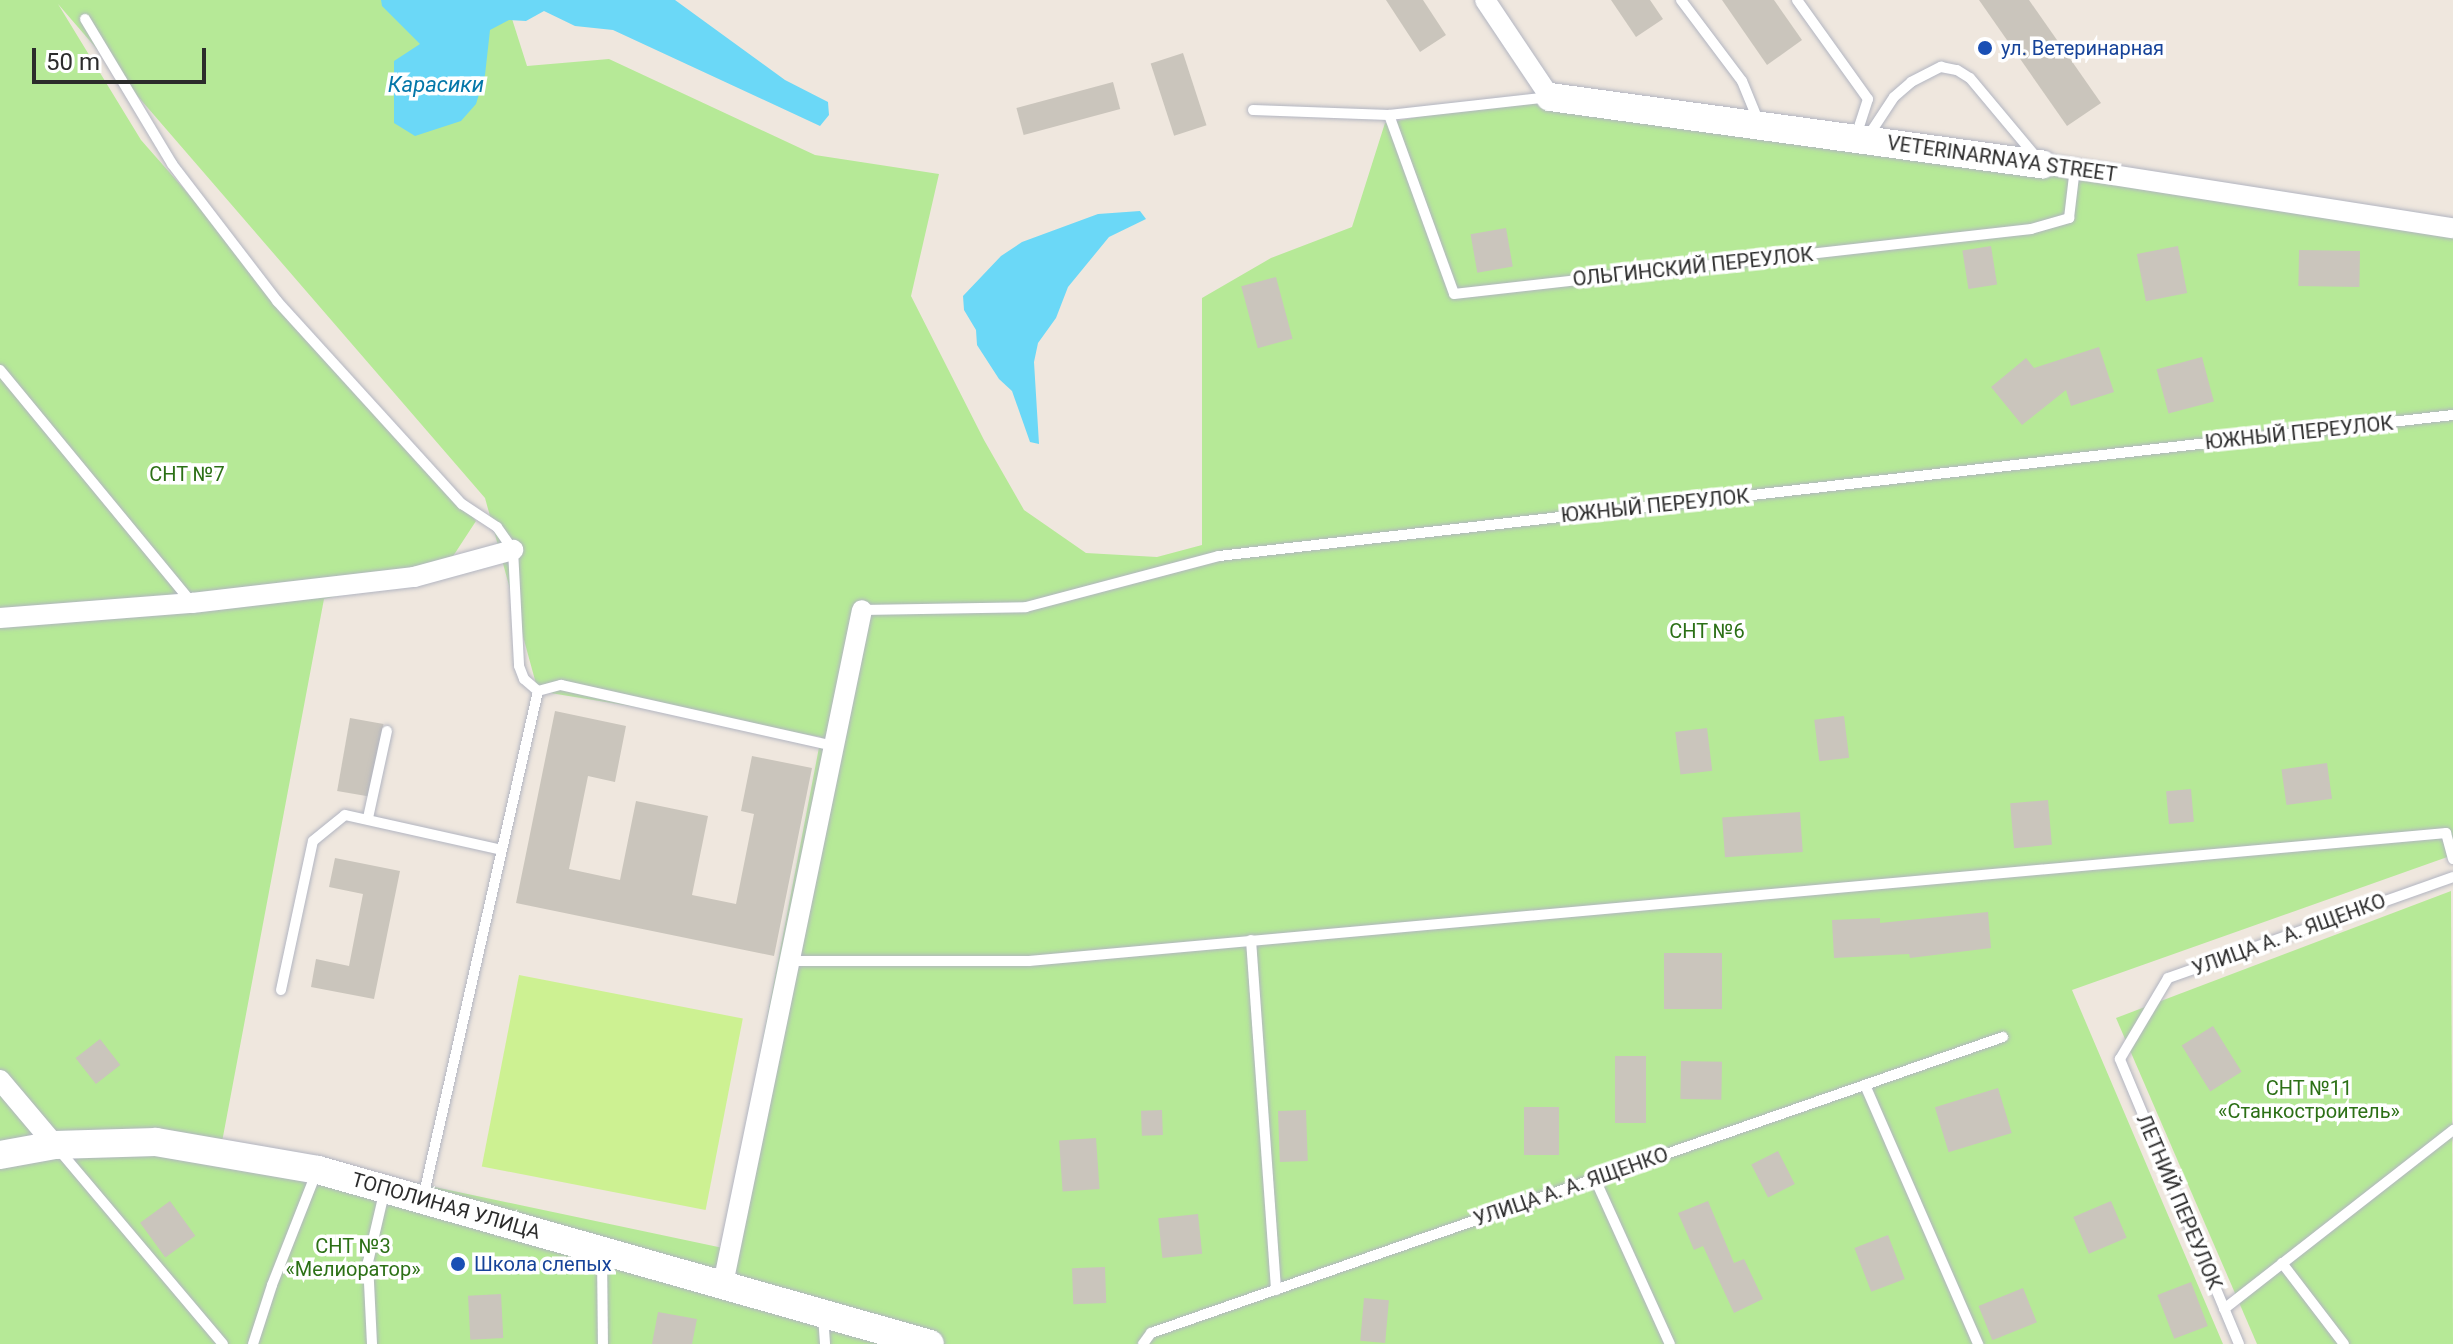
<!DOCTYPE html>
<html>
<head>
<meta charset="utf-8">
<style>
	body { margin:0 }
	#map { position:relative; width:2453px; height:1344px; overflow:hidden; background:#efe7de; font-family:Roboto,sans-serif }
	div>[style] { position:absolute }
	.green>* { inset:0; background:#b6e997 }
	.pitch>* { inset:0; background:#cdf192; transform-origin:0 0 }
	.water>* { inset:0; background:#6bd8f7 }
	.building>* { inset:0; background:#cac5bc; transform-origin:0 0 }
	.roads { filter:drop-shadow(0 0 2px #b2b5c1) drop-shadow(0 0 2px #b2b5c1) }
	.lane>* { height:10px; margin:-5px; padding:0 5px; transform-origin:5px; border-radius:5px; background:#fff }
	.street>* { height:20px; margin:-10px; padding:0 10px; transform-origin:10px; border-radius:10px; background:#fff }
	.secondary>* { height:28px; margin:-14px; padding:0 14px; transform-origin:14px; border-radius:14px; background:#fff }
	.dots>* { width:22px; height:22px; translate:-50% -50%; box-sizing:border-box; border:4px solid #fff; border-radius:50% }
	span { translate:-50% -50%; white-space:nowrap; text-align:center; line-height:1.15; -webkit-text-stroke:7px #fff; paint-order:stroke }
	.transit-label { font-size:20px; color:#164399 }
	.left { translate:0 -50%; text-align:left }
	.street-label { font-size:20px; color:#2c2c2c }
	.park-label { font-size:20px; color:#2c7016 }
	.water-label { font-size:22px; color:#0477a9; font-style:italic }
	.scale { position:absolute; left:32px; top:48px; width:174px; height:36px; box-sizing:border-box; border:4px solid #2c2c2c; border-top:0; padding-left:10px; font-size:24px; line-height:28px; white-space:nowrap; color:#2c2c2c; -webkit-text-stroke:6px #fff; paint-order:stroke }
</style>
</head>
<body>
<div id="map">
	<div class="green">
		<div style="clip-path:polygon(evenodd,0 0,506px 0,527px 66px,609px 59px,815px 155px,939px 174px,911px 296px,984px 440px,1024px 510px,1086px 553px,1157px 557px,1202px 545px,1202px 298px,1271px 258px,1352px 227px,1385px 123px,1553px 92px,2453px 234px,2453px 855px,2072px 990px,2223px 1344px,0 1344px,0 0,58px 4px,485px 498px,538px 691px,821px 737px,723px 1248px,222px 1142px,324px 599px,444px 570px,476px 521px,141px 140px,58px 4px)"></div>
		<div style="clip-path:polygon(2451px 891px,2453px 1344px,2257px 1344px,2116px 1018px)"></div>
	</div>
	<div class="pitch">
		<div style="left:519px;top:975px;width:228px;height:195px;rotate:11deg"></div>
	</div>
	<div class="water">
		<div style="clip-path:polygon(381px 0,675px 0,785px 80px,828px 102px,829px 115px,820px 126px,613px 30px,575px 26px,544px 11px,526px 21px,509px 20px,490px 30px,485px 75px,476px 104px,461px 121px,415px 136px,394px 123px,394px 61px,420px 44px,382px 6px)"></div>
		<div style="clip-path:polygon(1140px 211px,1146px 219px,1109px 237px,1068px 287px,1056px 318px,1038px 343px,1034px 362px,1039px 444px,1030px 442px,1012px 391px,999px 379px,977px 345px,976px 330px,964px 310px,963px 296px,1001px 256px,1022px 242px,1098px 214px)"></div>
	</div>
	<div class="building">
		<div style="clip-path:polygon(1386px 0,1423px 0,1446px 35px,1420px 52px)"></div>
		<div style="clip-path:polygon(1611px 0,1650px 0,1663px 19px,1636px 37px)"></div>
		<div style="clip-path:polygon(1722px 0,1774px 0,1802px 40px,1767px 65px)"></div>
		<div style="clip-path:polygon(1979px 0,2029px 0,2101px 103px,2067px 126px)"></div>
		<div style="left:1183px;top:53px;width:76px;height:34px;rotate:72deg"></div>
		<div style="left:1113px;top:82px;width:28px;height:100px;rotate:75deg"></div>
		<div style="left:1506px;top:228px;width:39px;height:36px;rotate:80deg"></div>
		<div style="left:1991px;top:246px;width:39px;height:29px;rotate:81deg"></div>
		<div style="left:2178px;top:246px;width:48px;height:42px;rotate:79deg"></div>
		<div style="left:2299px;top:250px;width:61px;height:36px;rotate:1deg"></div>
		<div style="left:1276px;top:277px;width:64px;height:36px;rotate:75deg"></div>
		<div style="clip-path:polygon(2099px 347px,2114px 392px,2071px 406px,2066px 390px,2022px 425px,1991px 387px,2026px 358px,2034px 368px)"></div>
		<div style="left:2202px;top:357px;width:46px;height:47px;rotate:75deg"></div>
		<div style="clip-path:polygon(555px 711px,626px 726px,615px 782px,588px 776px,569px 869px,620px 880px,636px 801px,708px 816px,692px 895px,736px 904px,754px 814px,741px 811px,752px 756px,812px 768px,774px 956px,516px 903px)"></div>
		<div style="left:1844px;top:716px;width:42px;height:30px;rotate:83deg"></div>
		<div style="left:350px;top:718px;width:34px;height:74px;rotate:10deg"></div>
		<div style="left:1707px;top:728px;width:43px;height:32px;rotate:83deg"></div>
		<div style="left:2327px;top:763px;width:36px;height:46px;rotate:82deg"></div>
		<div style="left:2191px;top:789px;width:33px;height:25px;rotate:85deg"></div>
		<div style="left:2048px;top:800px;width:45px;height:38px;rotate:85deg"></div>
		<div style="left:1800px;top:812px;width:40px;height:78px;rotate:86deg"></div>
		<div style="clip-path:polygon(335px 858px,400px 871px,374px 999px,311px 987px,316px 959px,349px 966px,363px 894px,329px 887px)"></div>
		<div style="clip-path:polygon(1988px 912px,1991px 948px,1910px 958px,1909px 954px,1834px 958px,1832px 920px,1880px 918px,1880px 923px)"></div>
		<div style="left:1722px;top:953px;width:56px;height:58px;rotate:90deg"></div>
		<div style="left:2213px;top:1026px;width:54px;height:37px;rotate:58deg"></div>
		<div style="left:100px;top:1039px;width:33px;height:31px;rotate:52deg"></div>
		<div style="left:1615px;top:1056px;width:31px;height:67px"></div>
		<div style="left:1681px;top:1061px;width:41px;height:38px;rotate:1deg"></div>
		<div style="left:1998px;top:1088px;width:47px;height:66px;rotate:73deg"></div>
		<div style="left:1524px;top:1107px;width:35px;height:48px"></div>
		<div style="left:1162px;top:1110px;width:25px;height:21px;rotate:88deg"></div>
		<div style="left:1306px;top:1110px;width:51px;height:28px;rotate:88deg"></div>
		<div style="left:1096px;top:1138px;width:51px;height:37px;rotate:86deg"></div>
		<div style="left:1778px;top:1151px;width:37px;height:30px;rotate:63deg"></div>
		<div style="left:170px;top:1201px;width:43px;height:37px;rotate:54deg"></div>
		<div style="clip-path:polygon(1708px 1201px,1734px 1263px,1744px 1259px,1763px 1299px,1734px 1313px,1703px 1246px,1694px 1250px,1678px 1213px)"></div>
		<div style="left:2111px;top:1201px;width:40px;height:41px;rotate:67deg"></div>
		<div style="left:1198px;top:1214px;width:40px;height:40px;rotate:84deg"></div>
		<div style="left:1888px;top:1235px;width:47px;height:36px;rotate:69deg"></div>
		<div style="left:1105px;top:1267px;width:36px;height:33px;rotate:88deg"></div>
		<div style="left:2191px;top:1282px;width:47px;height:36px;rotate:69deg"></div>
		<div style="left:2023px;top:1288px;width:37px;height:48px;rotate:68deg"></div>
		<div style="left:501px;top:1294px;width:44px;height:33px;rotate:87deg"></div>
		<div style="left:1364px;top:1298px;width:25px;height:43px;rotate:5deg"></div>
		<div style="clip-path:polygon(658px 1312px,697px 1319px,692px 1344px,652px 1344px)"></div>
	</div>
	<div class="roads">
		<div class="lane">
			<div style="left:1681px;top:0;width:101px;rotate:53deg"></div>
			<div style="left:1742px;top:81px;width:42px;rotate:67.7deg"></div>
			<div style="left:1797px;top:0;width:122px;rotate:54.4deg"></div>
			<div style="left:1868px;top:99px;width:40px;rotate:108deg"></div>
			<div style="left:85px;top:19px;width:169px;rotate:59deg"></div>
			<div style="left:172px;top:164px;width:173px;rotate:52.5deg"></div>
			<div style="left:277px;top:301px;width:275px;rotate:47.7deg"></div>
			<div style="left:462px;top:504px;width:42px;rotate:33.3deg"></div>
			<div style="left:497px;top:527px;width:28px;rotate:55deg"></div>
			<div style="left:513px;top:550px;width:116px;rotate:87deg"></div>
			<div style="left:519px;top:666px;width:14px;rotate:69deg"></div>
			<div style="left:524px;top:679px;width:18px;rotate:41deg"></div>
			<div style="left:1253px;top:110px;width:136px;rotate:2.1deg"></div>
			<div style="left:1389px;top:115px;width:162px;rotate:-6.4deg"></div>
			<div style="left:1389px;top:115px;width:190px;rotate:70deg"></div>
			<div style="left:1454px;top:294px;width:581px;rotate:-6.43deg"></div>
			<div style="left:2031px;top:229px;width:40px;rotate:-16deg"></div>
			<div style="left:2069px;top:218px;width:50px;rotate:-83.2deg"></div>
			<div style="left:1867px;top:138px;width:49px;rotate:-56.6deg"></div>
			<div style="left:1894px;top:97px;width:23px;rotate:-41deg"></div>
			<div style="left:1911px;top:82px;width:34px;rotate:-27deg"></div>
			<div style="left:1941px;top:67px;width:16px;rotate:11deg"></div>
			<div style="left:1957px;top:70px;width:15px;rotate:32deg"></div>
			<div style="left:1970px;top:78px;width:103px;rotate:50.1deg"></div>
			<div style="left:0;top:370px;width:302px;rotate:50.5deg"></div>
			<div style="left:862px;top:610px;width:164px;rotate:-1deg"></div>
			<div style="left:1026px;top:607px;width:200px;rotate:-14.8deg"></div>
			<div style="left:1219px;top:556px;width:1242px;rotate:-6.52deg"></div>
			<div style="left:368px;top:818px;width:89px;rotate:-77.7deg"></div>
			<div style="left:1251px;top:940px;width:351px;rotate:85.9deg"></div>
			<div style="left:788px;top:961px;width:241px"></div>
			<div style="left:1029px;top:961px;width:1423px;rotate:-5.16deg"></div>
			<div style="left:2446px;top:833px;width:27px;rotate:75deg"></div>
			<div style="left:281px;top:990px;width:152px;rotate:-77.9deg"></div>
			<div style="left:313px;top:841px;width:41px;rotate:-39.1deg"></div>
			<div style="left:345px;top:815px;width:160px;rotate:12.6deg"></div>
			<div style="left:1865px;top:1085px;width:283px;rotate:66.4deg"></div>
			<div style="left:59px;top:1150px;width:254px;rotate:49.8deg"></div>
			<div style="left:1595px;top:1179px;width:181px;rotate:65.6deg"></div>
			<div style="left:423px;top:1198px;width:520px;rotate:-77.22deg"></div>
			<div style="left:538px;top:691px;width:24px;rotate:-15deg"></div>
			<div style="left:561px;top:685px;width:279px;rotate:12.6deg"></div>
			<div style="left:602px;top:1254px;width:90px;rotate:89.4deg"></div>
			<div style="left:2282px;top:1263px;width:102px;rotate:52.6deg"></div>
			<div style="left:2224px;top:1309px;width:291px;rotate:-38deg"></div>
			<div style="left:823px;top:1315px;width:29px;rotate:86deg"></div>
			<div style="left:253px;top:1344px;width:62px;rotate:-72.1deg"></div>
			<div style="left:272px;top:1285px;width:123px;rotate:-68.5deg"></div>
			<div style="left:372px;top:1344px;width:82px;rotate:-92.8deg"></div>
			<div style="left:368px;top:1262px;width:71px;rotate:-76.9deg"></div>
			<div style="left:1143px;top:1344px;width:14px;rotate:-54deg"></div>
			<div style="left:1151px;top:1333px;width:902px;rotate:-19.16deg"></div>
			<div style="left:2239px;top:1344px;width:309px;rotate:-112.7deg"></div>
			<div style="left:2120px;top:1059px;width:94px;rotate:-59.3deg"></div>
			<div style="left:2168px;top:978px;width:302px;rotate:-19.5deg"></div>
		</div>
		<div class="street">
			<div style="left:1485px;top:0;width:117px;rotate:56.2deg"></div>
			<div style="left:2042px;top:164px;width:416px;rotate:8.9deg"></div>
			<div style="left:0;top:618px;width:193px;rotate:-4.5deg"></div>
			<div style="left:192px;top:603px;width:224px;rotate:-6.7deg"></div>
			<div style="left:414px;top:577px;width:103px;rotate:-15.3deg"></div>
			<div style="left:0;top:1080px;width:85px;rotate:49.8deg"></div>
			<div style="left:723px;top:1284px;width:688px;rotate:-78.35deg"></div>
		</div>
		<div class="secondary">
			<div style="left:1550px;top:97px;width:497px;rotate:7.8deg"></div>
			<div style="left:0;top:1155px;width:56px;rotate:-10.3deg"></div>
			<div style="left:55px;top:1145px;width:101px;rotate:-1.7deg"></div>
			<div style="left:156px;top:1142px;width:164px;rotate:9.8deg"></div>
			<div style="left:318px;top:1170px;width:636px;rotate:15.87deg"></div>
		</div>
	</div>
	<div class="dots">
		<div style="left:1985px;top:48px;background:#1a4fb4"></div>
		<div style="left:458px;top:1264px;background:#1a4fb4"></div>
	</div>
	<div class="transit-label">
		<span class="left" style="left:2001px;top:48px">ул. Ветеринарная</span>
		<span class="left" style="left:474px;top:1264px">Школа слепых</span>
	</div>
	<div class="street-label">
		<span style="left:2002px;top:159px;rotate:8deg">VETERINARNAYA STREET</span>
		<span style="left:1693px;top:267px;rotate:-6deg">ОЛЬГИНСКИЙ ПЕРЕУЛОК</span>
		<span style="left:2299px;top:433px;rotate:-6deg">ЮЖНЫЙ ПЕРЕУЛОК</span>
		<span style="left:1655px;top:506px;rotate:-6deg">ЮЖНЫЙ ПЕРЕУЛОК</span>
		<span style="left:2289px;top:935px;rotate:-20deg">УЛИЦА А. А. ЯЩЕНКО</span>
		<span style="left:1571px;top:1187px;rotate:-19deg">УЛИЦА А. А. ЯЩЕНКО</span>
		<span style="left:2179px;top:1202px;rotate:67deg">ЛЕТНИЙ ПЕРЕУЛОК</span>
		<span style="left:446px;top:1206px;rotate:16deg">ТОПОЛИНАЯ УЛИЦА</span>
	</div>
	<div class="park-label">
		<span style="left:187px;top:474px">СНТ №7</span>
		<span style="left:1707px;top:631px">СНТ №6</span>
		<span style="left:2309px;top:1100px">СНТ №11<br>«Станкостроитель»</span>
		<span style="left:353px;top:1258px">СНТ №3<br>«Мелиоратор»</span>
	</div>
	<div class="water-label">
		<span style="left:436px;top:85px">Карасики</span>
	</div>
	<div class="scale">50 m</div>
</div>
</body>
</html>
